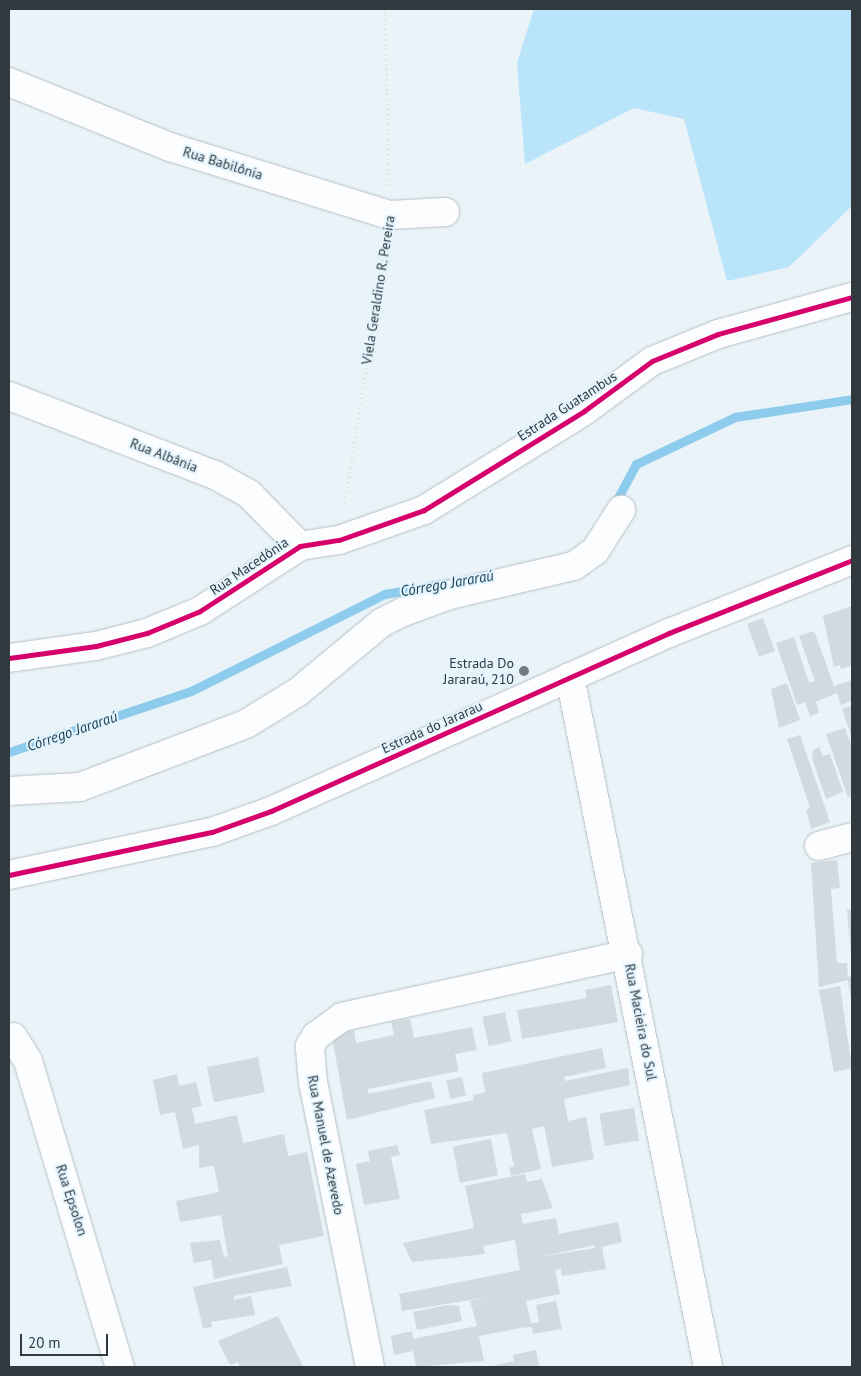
<!DOCTYPE html>
<html>
<head>
<meta charset="utf-8">
<style>
	body { margin:0 }
	#map { position:relative; width:861px; height:1376px; overflow:hidden; background:#e9f3f8; font-family:"PT Sans",sans-serif }
	div>[style] { position:absolute }
	.green>* { inset:0; background:#b9e4fa }
	.stream>* { height:9px; margin:-4.5px; padding:0 4.5px; transform-origin:4.5px; border-radius:4.5px; background:#8dcced }
	.building>* { inset:0; background:#d1dadf; transform-origin:0 0 }
	.path>* { height:3px; margin-top:-1.5px; transform-origin:0; background:repeating-linear-gradient(90deg,#dbdedf 0 1px,transparent 0 5px) }
	.roads { filter:drop-shadow(0 0 1px #b8bfc4) drop-shadow(0 0 1px #b8bfc4) }
	.minor>* { height:28px; margin:-14px; padding:0 14px; transform-origin:14px; border-radius:14px; background:#fcfdfe }
	.cycleway>* { height:5px; margin:-2.5px; padding:0 2.5px; transform-origin:2.5px; border-radius:2.5px; background:#d6006c }
	.dots>* { width:14px; height:14px; translate:-50% -50%; box-sizing:border-box; border:2px solid #e3f4fe; border-radius:50% }
	span { translate:-50% -50%; white-space:nowrap; text-align:center; line-height:1.15; -webkit-text-stroke:4px #e3f4fe; paint-order:stroke }
	.street-label { font-size:14px; color:#31393e }
	.poi-label { font-size:14px; color:#31393e }
	.right { translate:-100% -50%; text-align:right }
	.water-label { font-size:15px; color:#163d50; font-style:italic }
	.frame { position:absolute; inset:0; border:10px solid #31393e; pointer-events:none }
	.scale { position:absolute; left:20px; top:1334px; width:88px; height:22px; box-sizing:border-box; border:2px solid #31393e; border-top:0; padding-left:6px; font-size:15px; line-height:18px; white-space:nowrap; color:#31393e; -webkit-text-stroke:4px #e3f4fe; paint-order:stroke }
</style>
</head>
<body>
<div id="map">
	<div class="green">
		<div style="clip-path:polygon(534px 9px,852px 9px,852px 206px,789px 267px,727px 281px,684px 119px,634px 108px,525px 164px,517px 63px)"></div>
	</div>
	<div class="stream">
		<div style="left:613px;top:507px;width:49px;rotate:-61.9deg"></div>
		<div style="left:636px;top:464px;width:110px;rotate:-25.4deg"></div>
		<div style="left:735px;top:417px;width:118px;rotate:-8.7deg"></div>
		<div style="left:9px;top:752px;width:192px;rotate:-18.5deg"></div>
		<div style="left:191px;top:691px;width:217px;rotate:-26.6deg"></div>
		<div style="left:385px;top:594px;width:62px;rotate:-10.2deg"></div>
	</div>
	<div class="building">
		<div style="clip-path:polygon(852px 606px,852px 665px,841px 669px,840px 665px,834px 667px,823px 616px)"></div>
		<div style="left:763px;top:618px;width:35px;height:17px;rotate:70deg"></div>
		<div style="clip-path:polygon(814px 631px,834px 686px,852px 680px,852px 701px,841px 705px,837px 693px,816px 702px,819px 713px,810px 716px,805px 702px,797px 705px,776px 643px,794px 637px,809px 683px,815px 681px,799px 636px)"></div>
		<div style="clip-path:polygon(787px 683px,800px 720px,779px 728px,771px 689px)"></div>
		<div style="clip-path:polygon(852px 705px,852px 738px,842px 709px)"></div>
		<div style="clip-path:polygon(845px 728px,852px 747px,852px 796px,848px 797px,826px 734px)"></div>
		<div style="clip-path:polygon(800px 735px,830px 822px,811px 829px,806px 810px,810px 808px,787px 739px)"></div>
		<div style="clip-path:polygon(819px 747px,823px 756px,830px 754px,843px 792px,826px 799px,812px 758px,813px 750px)"></div>
		<div style="clip-path:polygon(837px 860px,840px 888px,831px 889px,837px 963px,847px 963px,848px 977px,852px 976px,852px 1006px,848px 980px,819px 987px,811px 863px)"></div>
		<div style="clip-path:polygon(852px 909px,852px 953px,851px 953px,847px 910px)"></div>
		<div style="clip-path:polygon(611px 985px,618px 1022px,522px 1039px,517px 1010px,587px 998px,585px 990px)"></div>
		<div style="clip-path:polygon(840px 986px,852px 1068px,834px 1072px,819px 990px)"></div>
		<div style="left:505px;top:1012px;width:30px;height:23px;rotate:78deg"></div>
		<div style="clip-path:polygon(410px 1019px,414px 1038px,472px 1027px,477px 1050px,455px 1054px,459px 1071px,368px 1089px,368px 1094px,431px 1081px,435px 1098px,347px 1120px,332px 1037px,354px 1030px,356px 1043px,394px 1035px,391px 1022px)"></div>
		<div style="clip-path:polygon(602px 1048px,606px 1068px,564px 1077px,565px 1081px,628px 1068px,630px 1085px,564px 1099px,568px 1121px,586px 1117px,594px 1159px,552px 1167px,544px 1126px,532px 1129px,541px 1169px,511px 1176px,509px 1168px,514px 1166px,507px 1133px,431px 1144px,424px 1110px,474px 1100px,473px 1095px,485px 1092px,482px 1073px)"></div>
		<div style="left:258px;top:1057px;width:36px;height:52px;rotate:79deg"></div>
		<div style="clip-path:polygon(177px 1074px,179px 1086px,196px 1082px,202px 1106px,192px 1108px,195px 1124px,237px 1115px,243px 1143px,284px 1134px,288px 1156px,307px 1152px,324px 1236px,279px 1245px,283px 1264px,214px 1279px,211px 1260px,194px 1263px,190px 1243px,220px 1240px,224px 1257px,228px 1256px,221px 1215px,180px 1222px,176px 1201px,219px 1192px,214px 1166px,199px 1168px,199px 1145px,183px 1149px,175px 1112px,160px 1115px,153px 1080px)"></div>
		<div style="left:462px;top:1077px;width:19px;height:16px;rotate:78deg"></div>
		<div style="left:634px;top:1108px;width:33px;height:35px;rotate:81deg"></div>
		<div style="left:491px;top:1139px;width:37px;height:39px;rotate:79deg"></div>
		<div style="clip-path:polygon(397px 1145px,400px 1155px,391px 1157px,400px 1199px,364px 1205px,356px 1164px,370px 1161px,368px 1151px)"></div>
		<div style="clip-path:polygon(evenodd,525px 1174px,527px 1182px,542px 1179px,553px 1208px,521px 1214px,523px 1224px,556px 1218px,559px 1234px,618px 1222px,622px 1242px,602px 1247px,606px 1269px,562px 1276px,561px 1269px,555px 1270px,560px 1294px,526px 1301px,531px 1323px,539px 1322px,536px 1305px,556px 1301px,562px 1329px,533px 1334px,532px 1327px,520px 1328px,479px 1336px,484px 1361px,416px 1367px,413px 1351px,394px 1355px,391px 1336px,412px 1331px,413px 1339px,477px 1326px,470px 1301px,489px 1297px,402px 1311px,399px 1294px,520px 1270px,515px 1240px,483px 1246px,485px 1254px,412px 1262px,403px 1243px,474px 1228px,465px 1186px,525px 1174px,595px 1245px,595px 1248px,539px 1257px,595px 1245px)"></div>
		<div style="clip-path:polygon(287px 1267px,292px 1286px,234px 1296px,234px 1300px,251px 1296px,255px 1315px,211px 1322px,212px 1327px,203px 1328px,193px 1287px)"></div>
		<div style="clip-path:polygon(447px 1305px,459px 1306px,462px 1321px,417px 1330px,413px 1312px)"></div>
		<div style="clip-path:polygon(278px 1316px,303px 1366px,240px 1367px,238px 1362px,230px 1365px,218px 1341px)"></div>
		<div style="clip-path:polygon(536px 1350px,539px 1367px,488px 1367px,514px 1361px,513px 1355px)"></div>
	</div>
	<div class="path">
		<div style="left:385px;top:9px;width:177px;rotate:88.7deg"></div>
		<div style="left:344px;top:507px;width:269px;rotate:-81deg"></div>
	</div>
	<div class="roads">
		<div class="minor">
			<div style="left:9px;top:82px;width:174px;rotate:22deg"></div>
			<div style="left:170px;top:147px;width:230px;rotate:17.2deg"></div>
			<div style="left:390px;top:215px;width:55px;rotate:-3.1deg"></div>
			<div style="left:9px;top:396px;width:221px;rotate:21deg"></div>
			<div style="left:215px;top:475px;width:39px;rotate:29deg"></div>
			<div style="left:249px;top:494px;width:73px;rotate:45.6deg"></div>
			<div style="left:9px;top:658px;width:88px;rotate:-7.9deg"></div>
			<div style="left:96px;top:646px;width:53px;rotate:-14.3deg"></div>
			<div style="left:147px;top:633px;width:57px;rotate:-22.5deg"></div>
			<div style="left:200px;top:611px;width:119px;rotate:-33deg"></div>
			<div style="left:300px;top:546px;width:39px;rotate:-9deg"></div>
			<div style="left:339px;top:540px;width:90px;rotate:-19.4deg"></div>
			<div style="left:424px;top:510px;width:188px;rotate:-31.7deg"></div>
			<div style="left:584px;top:411px;width:84px;rotate:-36.3deg"></div>
			<div style="left:652px;top:361px;width:71px;rotate:-22.2deg"></div>
			<div style="left:718px;top:334px;width:139px;rotate:-15.4deg"></div>
			<div style="left:570px;top:677px;width:704px;rotate:78.69deg"></div>
			<div style="left:9px;top:791px;width:71px;rotate:-3.2deg"></div>
			<div style="left:80px;top:787px;width:178px;rotate:-20.8deg"></div>
			<div style="left:246px;top:724px;width:61px;rotate:-31.6deg"></div>
			<div style="left:298px;top:692px;width:108px;rotate:-39.7deg"></div>
			<div style="left:381px;top:623px;width:25px;rotate:-27deg"></div>
			<div style="left:403px;top:612px;width:49px;rotate:-20.3deg"></div>
			<div style="left:449px;top:595px;width:128px;rotate:-13.1deg"></div>
			<div style="left:574px;top:566px;width:26px;rotate:-36deg"></div>
			<div style="left:595px;top:551px;width:49px;rotate:-57.6deg"></div>
			<div style="left:819px;top:846px;width:34px;rotate:-15deg"></div>
			<div style="left:9px;top:875px;width:208px;rotate:-12deg"></div>
			<div style="left:212px;top:832px;width:63px;rotate:-19.6deg"></div>
			<div style="left:271px;top:811px;width:436px;rotate:-24.1deg"></div>
			<div style="left:669px;top:633px;width:197px;rotate:-21.7deg"></div>
			<div style="left:13px;top:1037px;width:28px;rotate:58deg"></div>
			<div style="left:28px;top:1061px;width:320px;rotate:73.3deg"></div>
			<div style="left:370px;top:1367px;width:290px;rotate:-101.3deg"></div>
			<div style="left:313px;top:1083px;width:37px;rotate:-95deg"></div>
			<div style="left:310px;top:1046px;width:12px;rotate:-59deg"></div>
			<div style="left:316px;top:1036px;width:32px;rotate:-36deg"></div>
			<div style="left:342px;top:1017px;width:293px;rotate:-12.4deg"></div>
		</div>
	</div>
	<div class="cycleway">
		<div style="left:9px;top:658px;width:88px;rotate:-7.9deg"></div>
		<div style="left:96px;top:646px;width:53px;rotate:-14.3deg"></div>
		<div style="left:147px;top:633px;width:57px;rotate:-22.5deg"></div>
		<div style="left:200px;top:611px;width:119px;rotate:-33deg"></div>
		<div style="left:300px;top:546px;width:39px;rotate:-9deg"></div>
		<div style="left:339px;top:540px;width:90px;rotate:-19.4deg"></div>
		<div style="left:424px;top:510px;width:188px;rotate:-31.7deg"></div>
		<div style="left:584px;top:411px;width:84px;rotate:-36.3deg"></div>
		<div style="left:652px;top:361px;width:71px;rotate:-22.2deg"></div>
		<div style="left:718px;top:334px;width:139px;rotate:-15.4deg"></div>
		<div style="left:9px;top:875px;width:208px;rotate:-12deg"></div>
		<div style="left:212px;top:832px;width:63px;rotate:-19.6deg"></div>
		<div style="left:271px;top:811px;width:436px;rotate:-24.1deg"></div>
		<div style="left:669px;top:633px;width:197px;rotate:-21.7deg"></div>
	</div>
	<div class="dots">
		<div style="left:524px;top:671px;background:#717a7f"></div>
	</div>
	<div class="street-label">
		<span style="left:223px;top:163px;rotate:17deg">Rua Babilônia</span>
		<span style="left:378px;top:290px;rotate:-81deg">Viela Geraldino R. Pereira</span>
		<span style="left:567px;top:406px;rotate:-33deg">Estrada Guatambus</span>
		<span style="left:164px;top:455px;rotate:21deg">Rua Albânia</span>
		<span style="left:249px;top:566px;rotate:-34deg">Rua Macedônia</span>
		<span style="left:432px;top:727px;rotate:-24deg">Estrada do Jararau</span>
		<span style="left:641px;top:1022px;rotate:79deg">Rua Macieira do Sul</span>
		<span style="left:326px;top:1145px;rotate:79deg">Rua Manuel de Azevedo</span>
		<span style="left:72px;top:1200px;rotate:72deg">Rua Epsolon</span>
	</div>
	<div class="poi-label">
		<span class="right" style="left:514px;top:671px">Estrada Do<br>Jararaú, 210</span>
	</div>
	<div class="water-label">
		<span style="left:447px;top:583px;rotate:-10deg">Córrego Jararaú</span>
		<span style="left:72px;top:731px;rotate:-19deg">Córrego Jararaú</span>
	</div>
	<div class="frame"></div>
	<div class="scale">20 m</div>
</div>
</body>
</html>
